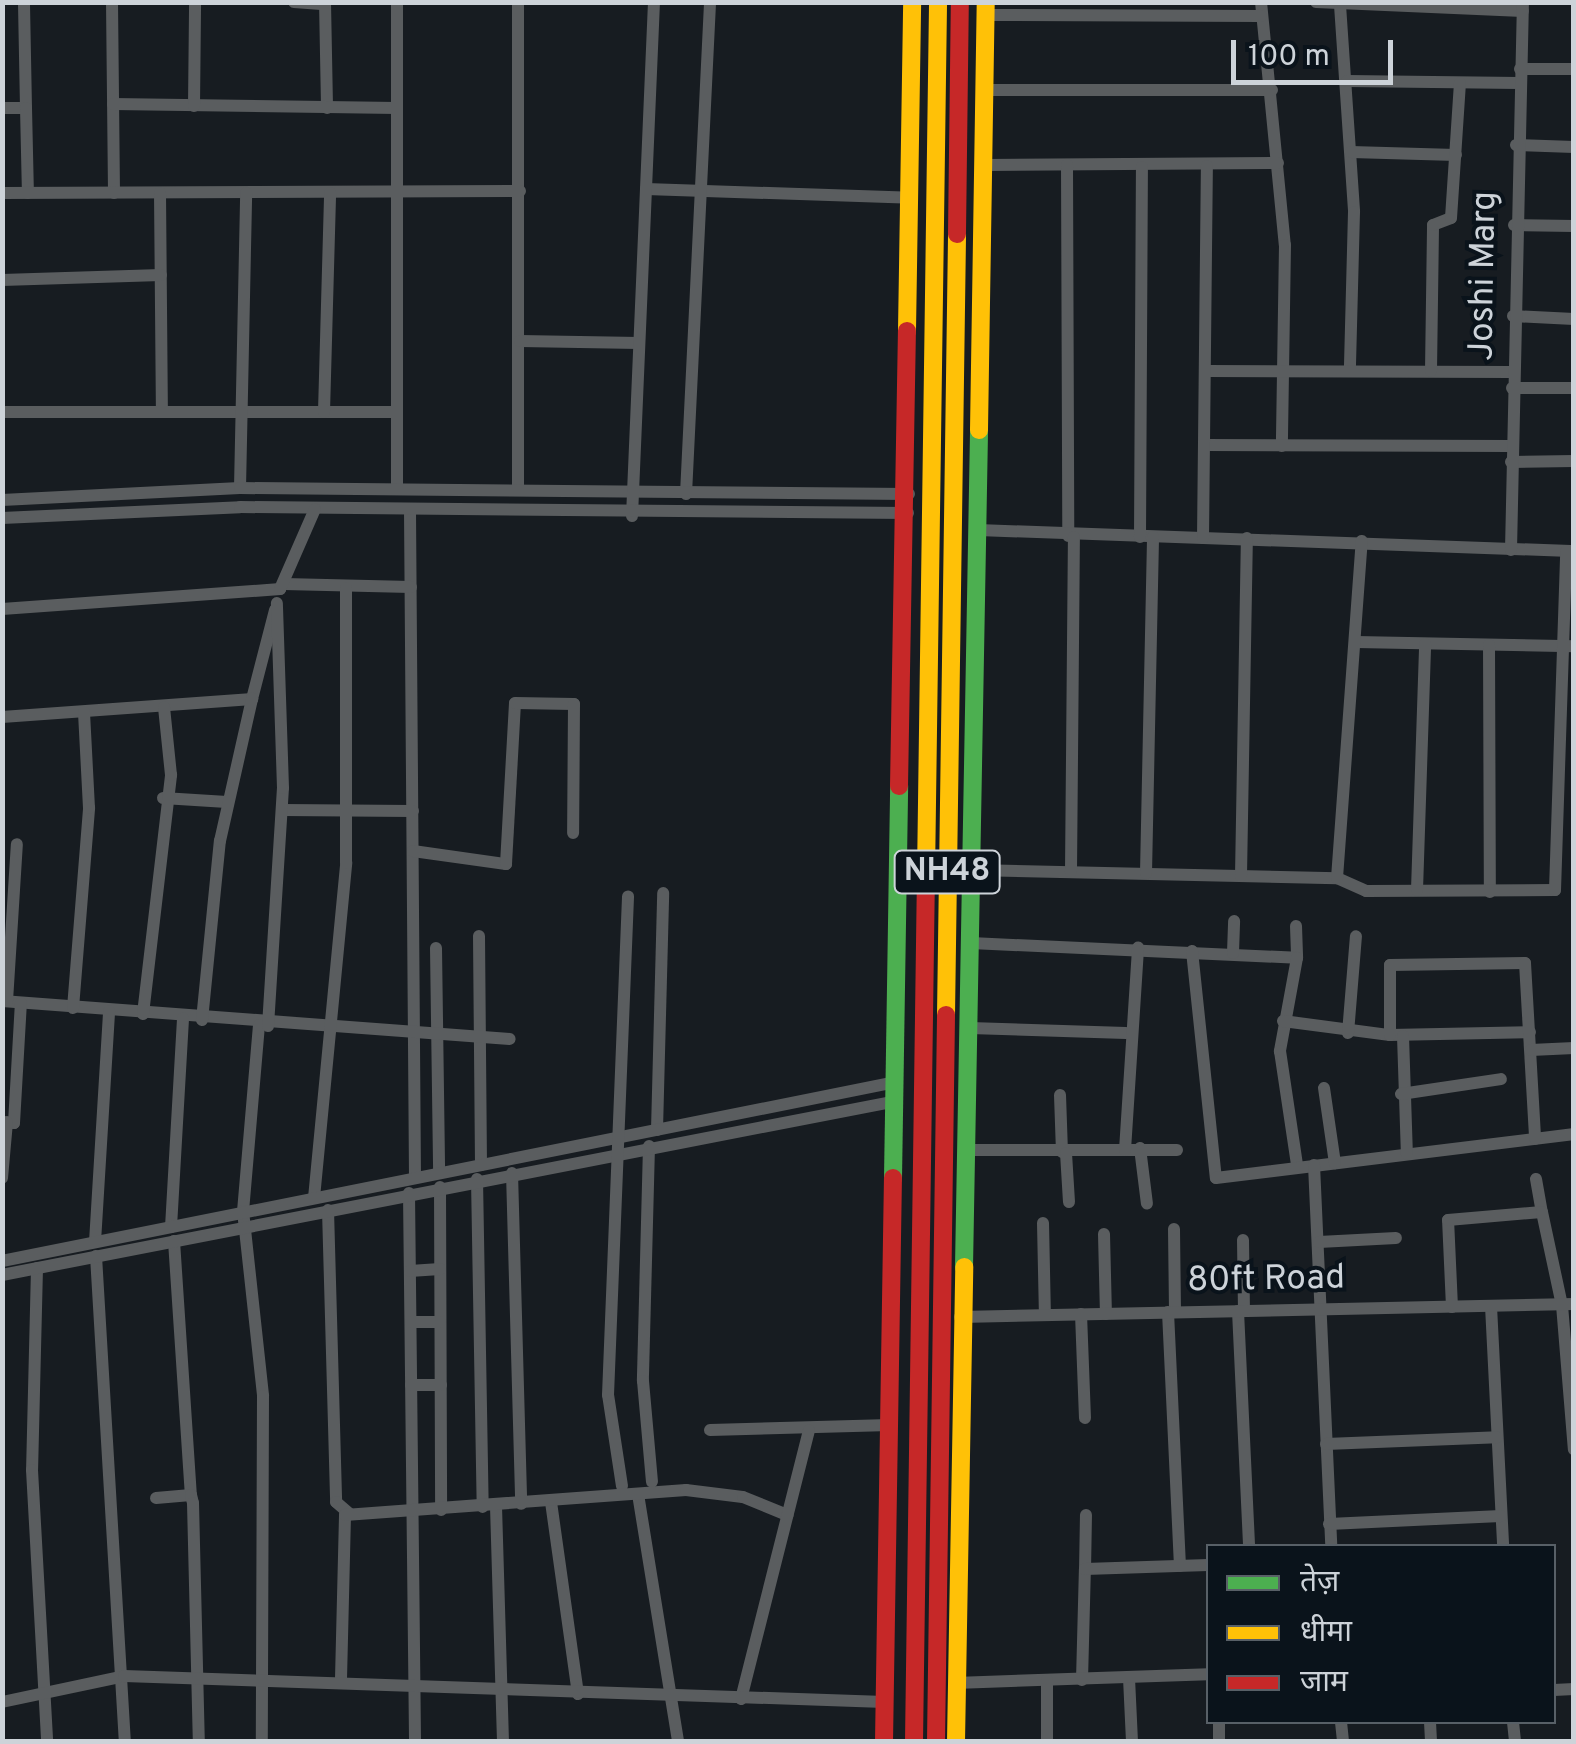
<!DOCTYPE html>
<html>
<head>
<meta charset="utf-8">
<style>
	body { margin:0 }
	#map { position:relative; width:1576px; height:1744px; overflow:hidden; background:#171c21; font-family:Overpass,"Noto Sans Devanagari",sans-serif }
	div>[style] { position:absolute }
	.street>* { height:12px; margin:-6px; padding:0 6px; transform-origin:6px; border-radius:6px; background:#5a5d5f }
	.fast>* { height:18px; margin:-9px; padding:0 9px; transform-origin:9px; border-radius:9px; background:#4caf50 }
	.slow>* { height:18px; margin:-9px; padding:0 9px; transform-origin:9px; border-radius:9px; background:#ffc107 }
	.jam>* { height:18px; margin:-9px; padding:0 9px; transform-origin:9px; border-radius:9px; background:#c62828 }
	span { translate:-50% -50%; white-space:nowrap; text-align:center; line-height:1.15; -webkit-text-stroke:8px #0a131b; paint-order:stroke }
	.shield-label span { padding:2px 8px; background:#0a131b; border:2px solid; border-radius:8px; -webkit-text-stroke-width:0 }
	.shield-label { font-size:32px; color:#cdd3d9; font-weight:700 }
	.street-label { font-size:35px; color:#cdd3d9 }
	.frame { position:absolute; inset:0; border:5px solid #cdd3d9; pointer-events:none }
	.legend { position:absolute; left:1206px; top:1544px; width:350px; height:180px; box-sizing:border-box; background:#0a131b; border:2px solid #586067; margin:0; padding:12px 18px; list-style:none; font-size:30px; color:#cdd3d9 }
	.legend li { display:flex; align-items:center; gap:20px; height:50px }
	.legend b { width:50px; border:2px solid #586067 }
	.scale { position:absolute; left:1231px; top:40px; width:162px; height:45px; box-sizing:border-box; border:5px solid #cdd3d9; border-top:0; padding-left:12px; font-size:30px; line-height:35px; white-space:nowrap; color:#cdd3d9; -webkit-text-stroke:8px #0a131b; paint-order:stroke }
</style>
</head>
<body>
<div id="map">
	<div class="street">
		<div style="left:112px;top:2px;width:191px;rotate:89.4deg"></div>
		<div style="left:294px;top:2px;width:31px;rotate:4deg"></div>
		<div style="left:325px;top:2px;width:106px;rotate:88.9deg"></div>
		<div style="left:518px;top:2px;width:487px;rotate:90deg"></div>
		<div style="left:1261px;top:2px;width:244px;rotate:84.4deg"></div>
		<div style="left:1285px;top:245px;width:201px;rotate:90.9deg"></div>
		<div style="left:1316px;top:2px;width:207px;rotate:2.5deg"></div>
		<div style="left:1340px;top:5px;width:207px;rotate:86.1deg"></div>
		<div style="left:1354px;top:212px;width:158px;rotate:91.5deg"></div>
		<div style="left:986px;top:15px;width:275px;rotate:0.2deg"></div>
		<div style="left:1520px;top:69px;width:54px"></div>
		<div style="left:1347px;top:81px;width:172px;rotate:0.7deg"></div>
		<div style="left:986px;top:90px;width:286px"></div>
		<div style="left:113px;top:104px;width:284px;rotate:0.8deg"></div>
		<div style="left:194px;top:106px;width:104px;rotate:-89.4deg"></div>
		<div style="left:2px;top:108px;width:24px"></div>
		<div style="left:26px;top:108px;width:106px;rotate:-91.1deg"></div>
		<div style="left:26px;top:108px;width:85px;rotate:88.7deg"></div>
		<div style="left:1516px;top:145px;width:58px;rotate:2deg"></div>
		<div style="left:1351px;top:152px;width:105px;rotate:1.6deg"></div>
		<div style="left:985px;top:165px;width:293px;rotate:-0.4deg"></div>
		<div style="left:1067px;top:165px;width:371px;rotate:89.8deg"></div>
		<div style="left:646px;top:189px;width:265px;rotate:1.9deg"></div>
		<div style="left:2px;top:193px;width:518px;rotate:-0.22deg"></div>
		<div style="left:160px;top:193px;width:219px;rotate:89.5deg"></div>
		<div style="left:1514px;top:225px;width:60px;rotate:1deg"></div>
		<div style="left:2px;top:280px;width:159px;rotate:-1.8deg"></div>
		<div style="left:1513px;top:316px;width:61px;rotate:2.8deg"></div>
		<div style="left:520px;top:341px;width:119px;rotate:1deg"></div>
		<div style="left:1207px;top:371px;width:305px;rotate:0.2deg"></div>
		<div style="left:1431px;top:371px;width:146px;rotate:-89.2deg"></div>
		<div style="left:1433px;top:225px;width:19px;rotate:-21deg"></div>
		<div style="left:1451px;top:218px;width:135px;rotate:-86.2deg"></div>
		<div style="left:1512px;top:388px;width:62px"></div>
		<div style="left:2px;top:412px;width:394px"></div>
		<div style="left:324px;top:412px;width:219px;rotate:-88.4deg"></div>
		<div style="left:1206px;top:445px;width:305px;rotate:0.2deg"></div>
		<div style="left:1511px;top:462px;width:63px;rotate:-0.9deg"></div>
		<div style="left:240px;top:488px;width:295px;rotate:-88.8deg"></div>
		<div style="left:397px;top:489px;width:487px;rotate:-90deg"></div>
		<div style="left:686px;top:494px;width:493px;rotate:-87.2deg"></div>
		<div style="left:2px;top:500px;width:238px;rotate:-2.9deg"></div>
		<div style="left:240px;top:488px;width:669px;rotate:0.51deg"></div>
		<div style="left:410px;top:511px;width:665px;rotate:89.57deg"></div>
		<div style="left:632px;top:516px;width:514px;rotate:-87.55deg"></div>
		<div style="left:2px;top:518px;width:238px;rotate:-2.6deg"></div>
		<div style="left:240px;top:507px;width:668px;rotate:0.51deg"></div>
		<div style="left:978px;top:530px;width:593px;rotate:2.03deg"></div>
		<div style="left:1140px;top:537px;width:370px;rotate:-89.7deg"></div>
		<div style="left:1203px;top:538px;width:372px;rotate:-89.4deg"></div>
		<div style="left:1511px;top:550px;width:548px;rotate:-88.75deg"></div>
		<div style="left:284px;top:584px;width:127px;rotate:1.4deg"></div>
		<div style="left:2px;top:609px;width:279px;rotate:-4.1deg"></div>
		<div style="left:280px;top:589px;width:87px;rotate:-66.4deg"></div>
		<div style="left:1356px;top:642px;width:218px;rotate:1.1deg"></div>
		<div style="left:1489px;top:645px;width:247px;rotate:89.8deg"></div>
		<div style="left:2px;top:717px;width:251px;rotate:-4.1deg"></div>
		<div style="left:252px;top:699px;width:92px;rotate:-75.5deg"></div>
		<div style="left:163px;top:798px;width:64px;rotate:3.6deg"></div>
		<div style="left:282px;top:810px;width:131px;rotate:0.4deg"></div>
		<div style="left:413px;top:851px;width:94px;rotate:8deg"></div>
		<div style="left:506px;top:864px;width:161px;rotate:-86.8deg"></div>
		<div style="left:515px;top:703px;width:59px;rotate:1deg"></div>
		<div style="left:574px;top:704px;width:129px;rotate:90.4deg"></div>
		<div style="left:973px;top:870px;width:364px;rotate:1.3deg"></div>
		<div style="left:1337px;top:878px;width:32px;rotate:24deg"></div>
		<div style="left:1366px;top:891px;width:189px;rotate:-0.3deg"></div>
		<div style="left:1555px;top:890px;width:339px;rotate:-88.1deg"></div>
		<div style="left:1071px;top:872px;width:335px;rotate:-89.5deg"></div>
		<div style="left:1146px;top:873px;width:336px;rotate:-88.8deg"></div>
		<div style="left:1241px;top:876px;width:338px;rotate:-89deg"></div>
		<div style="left:1337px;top:878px;width:338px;rotate:-85.8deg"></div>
		<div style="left:1417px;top:890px;width:246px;rotate:-88.1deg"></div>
		<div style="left:1296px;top:926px;width:32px;rotate:88deg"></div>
		<div style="left:479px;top:936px;width:229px;rotate:89.5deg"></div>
		<div style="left:971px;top:943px;width:326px;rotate:2.6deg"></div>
		<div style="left:1297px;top:958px;width:95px;rotate:100.4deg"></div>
		<div style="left:1280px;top:1051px;width:115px;rotate:81.5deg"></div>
		<div style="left:436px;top:948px;width:224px;rotate:89.2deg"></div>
		<div style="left:1192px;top:951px;width:228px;rotate:84deg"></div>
		<div style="left:1216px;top:1178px;width:361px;rotate:-7deg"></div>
		<div style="left:1233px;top:953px;width:32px;rotate:-88deg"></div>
		<div style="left:2px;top:1001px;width:509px;rotate:4.28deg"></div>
		<div style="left:7px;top:1001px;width:157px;rotate:-86.4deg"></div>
		<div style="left:73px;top:1008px;width:201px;rotate:-85.4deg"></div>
		<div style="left:89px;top:808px;width:96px;rotate:-93deg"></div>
		<div style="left:143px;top:1014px;width:241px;rotate:-83.3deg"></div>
		<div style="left:171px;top:775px;width:68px;rotate:-95.9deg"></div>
		<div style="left:202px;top:1020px;width:180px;rotate:-84.3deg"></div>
		<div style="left:220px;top:841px;width:146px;rotate:-77.3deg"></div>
		<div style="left:1283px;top:1021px;width:108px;rotate:7.5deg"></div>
		<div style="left:1390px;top:1035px;width:140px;rotate:-1.2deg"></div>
		<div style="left:259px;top:1025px;width:187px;rotate:94.9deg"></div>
		<div style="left:243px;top:1211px;width:186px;rotate:83.8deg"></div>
		<div style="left:263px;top:1396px;width:346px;rotate:90.2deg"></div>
		<div style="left:268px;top:1026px;width:238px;rotate:-86.4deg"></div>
		<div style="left:283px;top:788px;width:185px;rotate:-91.9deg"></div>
		<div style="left:970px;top:1028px;width:156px;rotate:1.8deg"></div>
		<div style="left:1348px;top:1033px;width:97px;rotate:-85.3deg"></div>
		<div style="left:1390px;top:1035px;width:70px;rotate:-90deg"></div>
		<div style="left:1390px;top:965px;width:135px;rotate:-0.8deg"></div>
		<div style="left:1525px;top:963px;width:176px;rotate:86.7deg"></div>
		<div style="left:1403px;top:1036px;width:118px;rotate:88.1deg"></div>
		<div style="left:1531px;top:1050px;width:43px;rotate:-2.7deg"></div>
		<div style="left:1324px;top:1088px;width:76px;rotate:81.7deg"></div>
		<div style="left:1401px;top:1094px;width:101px;rotate:-8.5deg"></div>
		<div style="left:1060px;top:1095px;width:57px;rotate:88deg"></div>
		<div style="left:2px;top:1122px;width:12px;rotate:5deg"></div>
		<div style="left:14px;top:1123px;width:120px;rotate:-86.7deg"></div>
		<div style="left:657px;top:1130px;width:237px;rotate:-88.5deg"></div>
		<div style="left:649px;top:1146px;width:235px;rotate:91.5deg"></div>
		<div style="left:643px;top:1381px;width:101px;rotate:84.9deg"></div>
		<div style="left:1140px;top:1148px;width:56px;rotate:82.9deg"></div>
		<div style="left:967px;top:1150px;width:210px"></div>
		<div style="left:1125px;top:1150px;width:203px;rotate:-86.3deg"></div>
		<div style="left:1066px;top:1153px;width:49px;rotate:86.5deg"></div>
		<div style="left:1314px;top:1165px;width:381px;rotate:87.4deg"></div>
		<div style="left:512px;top:1173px;width:331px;rotate:88.4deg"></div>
		<div style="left:2px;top:1178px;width:56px;rotate:-84.9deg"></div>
		<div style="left:477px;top:1179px;width:328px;rotate:89deg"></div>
		<div style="left:1536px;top:1179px;width:34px;rotate:80deg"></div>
		<div style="left:440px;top:1187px;width:323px;rotate:89.8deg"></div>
		<div style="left:409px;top:1193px;width:549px;rotate:89.37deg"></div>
		<div style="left:314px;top:1198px;width:337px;rotate:-84.5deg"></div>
		<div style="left:346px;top:863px;width:275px;rotate:-90deg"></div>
		<div style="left:328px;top:1210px;width:292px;rotate:88.4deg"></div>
		<div style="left:336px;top:1502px;width:18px;rotate:41deg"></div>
		<div style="left:1043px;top:1223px;width:92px;rotate:88.8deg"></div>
		<div style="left:171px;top:1227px;width:209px;rotate:-86.7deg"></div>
		<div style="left:1174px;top:1229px;width:83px;rotate:89.3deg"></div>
		<div style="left:1104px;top:1234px;width:80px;rotate:88.6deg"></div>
		<div style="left:1243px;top:1240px;width:71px;rotate:89.2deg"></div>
		<div style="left:174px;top:1241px;width:255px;rotate:86.2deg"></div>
		<div style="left:95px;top:1242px;width:231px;rotate:-86.5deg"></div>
		<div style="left:1319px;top:1242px;width:77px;rotate:-3deg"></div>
		<div style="left:96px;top:1256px;width:487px;rotate:86.6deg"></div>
		<div style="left:2px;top:1261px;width:912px;rotate:-11.32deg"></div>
		<div style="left:37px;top:1268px;width:202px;rotate:91.4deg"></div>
		<div style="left:32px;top:1470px;width:272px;rotate:86.8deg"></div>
		<div style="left:410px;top:1271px;width:30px;rotate:-4deg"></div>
		<div style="left:2px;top:1275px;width:911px;rotate:-11.01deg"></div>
		<div style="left:1491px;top:1306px;width:240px;rotate:87.1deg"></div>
		<div style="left:1452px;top:1307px;width:87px;rotate:-92.6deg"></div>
		<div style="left:1448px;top:1220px;width:94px;rotate:-4.9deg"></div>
		<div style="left:1542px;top:1212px;width:95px;rotate:77.9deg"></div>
		<div style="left:1562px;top:1305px;width:145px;rotate:85.3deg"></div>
		<div style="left:1238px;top:1311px;width:235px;rotate:87.3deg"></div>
		<div style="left:1168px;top:1312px;width:254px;rotate:87.3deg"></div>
		<div style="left:1081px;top:1314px;width:104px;rotate:87.8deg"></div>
		<div style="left:960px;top:1317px;width:614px;rotate:-1.21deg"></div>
		<div style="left:411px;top:1322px;width:29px"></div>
		<div style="left:411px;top:1385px;width:30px"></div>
		<div style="left:710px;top:1430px;width:180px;rotate:-1.6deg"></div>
		<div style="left:1326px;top:1444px;width:171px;rotate:-2.3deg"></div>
		<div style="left:622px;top:1486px;width:92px;rotate:-98.7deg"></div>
		<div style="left:608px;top:1395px;width:499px;rotate:-87.7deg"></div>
		<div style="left:638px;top:1494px;width:251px;rotate:80.8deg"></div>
		<div style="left:156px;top:1498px;width:35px;rotate:-5deg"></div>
		<div style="left:191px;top:1495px;width:8px;rotate:76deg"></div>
		<div style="left:193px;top:1503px;width:239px;rotate:88.6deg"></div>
		<div style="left:551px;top:1502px;width:194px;rotate:82deg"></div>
		<div style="left:496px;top:1506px;width:236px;rotate:88.3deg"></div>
		<div style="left:1329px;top:1524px;width:172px;rotate:-2.7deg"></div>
		<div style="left:1085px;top:1571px;width:56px;rotate:-89deg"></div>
		<div style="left:1129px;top:1678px;width:64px;rotate:87.3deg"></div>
		<div style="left:341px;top:1679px;width:164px;rotate:-88.6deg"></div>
		<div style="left:345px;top:1515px;width:342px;rotate:-4.2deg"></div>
		<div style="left:686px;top:1490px;width:57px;rotate:7deg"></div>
		<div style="left:743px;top:1497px;width:48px;rotate:22.2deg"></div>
		<div style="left:1082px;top:1680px;width:111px;rotate:-88.5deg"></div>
		<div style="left:1085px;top:1569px;width:123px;rotate:-1.9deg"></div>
		<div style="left:955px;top:1683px;width:253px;rotate:-2deg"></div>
		<div style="left:1554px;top:1690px;width:20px;rotate:-3deg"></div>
		<div style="left:741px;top:1699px;width:277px;rotate:-75.8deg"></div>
		<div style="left:2px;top:1702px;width:125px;rotate:-12deg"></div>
		<div style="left:124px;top:1676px;width:761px;rotate:1.96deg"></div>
		<div style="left:1219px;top:1722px;width:20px;rotate:90deg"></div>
		<div style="left:1341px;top:1722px;width:20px;rotate:84deg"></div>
		<div style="left:1430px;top:1722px;width:20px;rotate:87deg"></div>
		<div style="left:1513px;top:1722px;width:20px;rotate:84deg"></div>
		<div style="left:1047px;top:1742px;width:62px;rotate:-90deg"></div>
	</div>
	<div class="fast">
		<div style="left:893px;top:1178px;width:392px;rotate:-89.1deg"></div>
		<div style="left:964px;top:1267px;width:837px;rotate:-88.97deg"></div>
	</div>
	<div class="slow">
		<div style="left:907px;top:331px;width:329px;rotate:-89.1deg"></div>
		<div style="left:979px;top:430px;width:428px;rotate:-89.1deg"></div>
		<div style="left:926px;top:875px;width:873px;rotate:-89.21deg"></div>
		<div style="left:946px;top:1015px;width:781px;rotate:-89.19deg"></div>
		<div style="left:956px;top:1742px;width:475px;rotate:-89deg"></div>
	</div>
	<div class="jam">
		<div style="left:957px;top:234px;width:232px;rotate:-89.3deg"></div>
		<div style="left:899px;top:786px;width:455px;rotate:-89deg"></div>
		<div style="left:884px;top:1742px;width:564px;rotate:-89.09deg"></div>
		<div style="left:914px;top:1742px;width:867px;rotate:-89.21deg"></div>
		<div style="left:936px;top:1742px;width:727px;rotate:-89.21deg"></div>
	</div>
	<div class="shield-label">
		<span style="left:947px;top:872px">NH48</span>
	</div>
	<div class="street-label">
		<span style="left:1484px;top:276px;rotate:-89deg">Joshi Marg</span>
		<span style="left:1266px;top:1280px;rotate:-1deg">80ft Road</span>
	</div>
	<div class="frame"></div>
	<ul class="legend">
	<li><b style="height:12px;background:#4caf50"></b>तेज़</li>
	<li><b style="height:12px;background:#ffc107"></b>धीमा</li>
	<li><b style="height:12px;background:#c62828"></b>जाम</li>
	</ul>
	<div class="scale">100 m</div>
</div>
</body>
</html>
